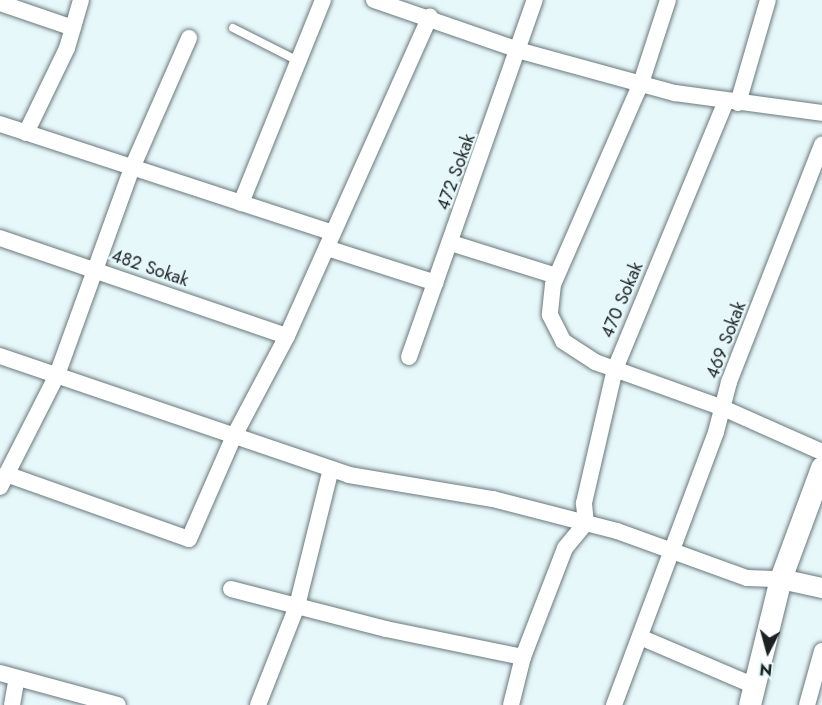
<!DOCTYPE html>
<html>
<head>
<meta charset="utf-8">
<style>
	body { margin:0 }
	#map { position:relative; width:822px; height:705px; overflow:hidden; background:#e7f8fb; font-family:Jost,sans-serif }
	div>[style] { position:absolute }
	.roads { filter:drop-shadow(0 0 2px #69787b) drop-shadow(0 0 2px #69787b) }
	.service>* { height:8px; margin:-4px; padding:0 4px; transform-origin:4px; border-radius:4px; background:#fff }
	.minor>* { height:16px; margin:-8px; padding:0 8px; transform-origin:8px; border-radius:8px; background:#fff }
	.tertiary>* { height:20px; margin:-10px; padding:0 10px; transform-origin:10px; border-radius:10px; background:#fff }
	.secondary>* { height:22px; margin:-11px; padding:0 11px; transform-origin:11px; border-radius:11px; background:#fff }
	span { translate:-50% -50%; white-space:nowrap; text-align:center; line-height:1.15; -webkit-text-stroke:4.5px #e7f8fb; paint-order:stroke }
	.street-label { font-size:18px; color:#1c2223 }
	.north { position:absolute; left:738px; top:621px; width:60px; height:60px; -webkit-text-stroke:4px #e7f8fb; paint-order:stroke; rotate:186deg; font-size:16px; font-weight:700; line-height:24px; text-align:center; color:#1c2223 }
	.north::after { content:''; display:block; margin:auto; width:21px; height:27px; background:#1c2223; clip-path:polygon(50% 0,100% 100%,50% 72%,0 100%) }
</style>
</head>
<body>
<div id="map">
	<div class="roads">
		<div class="service">
			<div style="left:233px;top:28px;width:75px;rotate:26.9deg"></div>
		</div>
		<div class="minor">
			<div style="left:374px;top:0;width:156px;rotate:19.1deg"></div>
			<div style="left:521px;top:51px;width:160px;rotate:15.3deg"></div>
			<div style="left:675px;top:93px;width:148px;rotate:7.7deg"></div>
			<div style="left:668px;top:0;width:87px;rotate:108deg"></div>
			<div style="left:641px;top:83px;width:219px;rotate:113.6deg"></div>
			<div style="left:553px;top:284px;width:31px;rotate:96deg"></div>
			<div style="left:550px;top:315px;width:29px;rotate:63deg"></div>
			<div style="left:563px;top:341px;width:38px;rotate:33deg"></div>
			<div style="left:595px;top:362px;width:136px;rotate:19.8deg"></div>
			<div style="left:723px;top:408px;width:108px;rotate:24deg"></div>
			<div style="left:0;top:3px;width:77px;rotate:18.9deg"></div>
			<div style="left:738px;top:103px;width:107px;rotate:-73.8deg"></div>
			<div style="left:0;top:124px;width:350px;rotate:18.1deg"></div>
			<div style="left:26px;top:133px;width:94px;rotate:-64.2deg"></div>
			<div style="left:67px;top:48px;width:50px;rotate:-73.7deg"></div>
			<div style="left:241px;top:203px;width:219px;rotate:-68deg"></div>
			<div style="left:0;top:238px;width:303px;rotate:18.9deg"></div>
			<div style="left:451px;top:243px;width:110px;rotate:17.4deg"></div>
			<div style="left:327px;top:248px;width:114px;rotate:17.8deg"></div>
			<div style="left:0;top:356px;width:369px;rotate:18.8deg"></div>
			<div style="left:349px;top:475px;width:146px;rotate:9.5deg"></div>
			<div style="left:493px;top:499px;width:128px;rotate:14.5deg"></div>
			<div style="left:617px;top:531px;width:138px;rotate:19.9deg"></div>
			<div style="left:747px;top:578px;width:34px;rotate:2deg"></div>
			<div style="left:409px;top:357px;width:379px;rotate:-70.6deg"></div>
			<div style="left:6px;top:474px;width:194px;rotate:19.6deg"></div>
			<div style="left:189px;top:539px;width:112px;rotate:-66.4deg"></div>
			<div style="left:234px;top:436px;width:113px;rotate:-62.1deg"></div>
			<div style="left:287px;top:336px;width:350px;rotate:-65.9deg"></div>
			<div style="left:0;top:487px;width:126px;rotate:-63deg"></div>
			<div style="left:57px;top:375px;width:220px;rotate:-70.1deg"></div>
			<div style="left:132px;top:168px;width:142px;rotate:-66.3deg"></div>
			<div style="left:231px;top:589px;width:160px;rotate:14.5deg"></div>
			<div style="left:386px;top:629px;width:140px;rotate:11.6deg"></div>
			<div style="left:640px;top:637px;width:125px;rotate:23.1deg"></div>
			<div style="left:0;top:673px;width:122px;rotate:15.2deg"></div>
			<div style="left:12px;top:705px;width:27px;rotate:-80deg"></div>
			<div style="left:258px;top:705px;width:106px;rotate:-68.5deg"></div>
			<div style="left:297px;top:606px;width:141px;rotate:-76.1deg"></div>
			<div style="left:511px;top:705px;width:49px;rotate:-76deg"></div>
			<div style="left:523px;top:657px;width:117px;rotate:-68.9deg"></div>
			<div style="left:565px;top:548px;width:33px;rotate:-50deg"></div>
			<div style="left:586px;top:523px;width:20px;rotate:-96deg"></div>
			<div style="left:584px;top:503px;width:138px;rotate:-77deg"></div>
			<div style="left:615px;top:369px;width:290px;rotate:-67.5deg"></div>
			<div style="left:614px;top:705px;width:291px;rotate:-69.5deg"></div>
			<div style="left:716px;top:432px;width:52px;rotate:-75.4deg"></div>
			<div style="left:729px;top:382px;width:255px;rotate:-68.6deg"></div>
			<div style="left:807px;top:705px;width:56px;rotate:-74.5deg"></div>
		</div>
		<div class="tertiary">
			<div style="left:781px;top:579px;width:42px;rotate:12.4deg"></div>
		</div>
		<div class="secondary">
			<div style="left:750px;top:705px;width:130px;rotate:-76.2deg"></div>
			<div style="left:781px;top:579px;width:118px;rotate:-69.7deg"></div>
		</div>
	</div>
	<div class="street-label">
		<span style="left:456px;top:172px;rotate:-70deg">472 Sokak</span>
		<span style="left:150px;top:268px;rotate:19deg">482 Sokak</span>
		<span style="left:622px;top:300px;rotate:-67deg">470 Sokak</span>
		<span style="left:726px;top:340px;rotate:-69deg">469 Sokak</span>
	</div>
	<div class="north">N</div>
</div>
</body>
</html>
